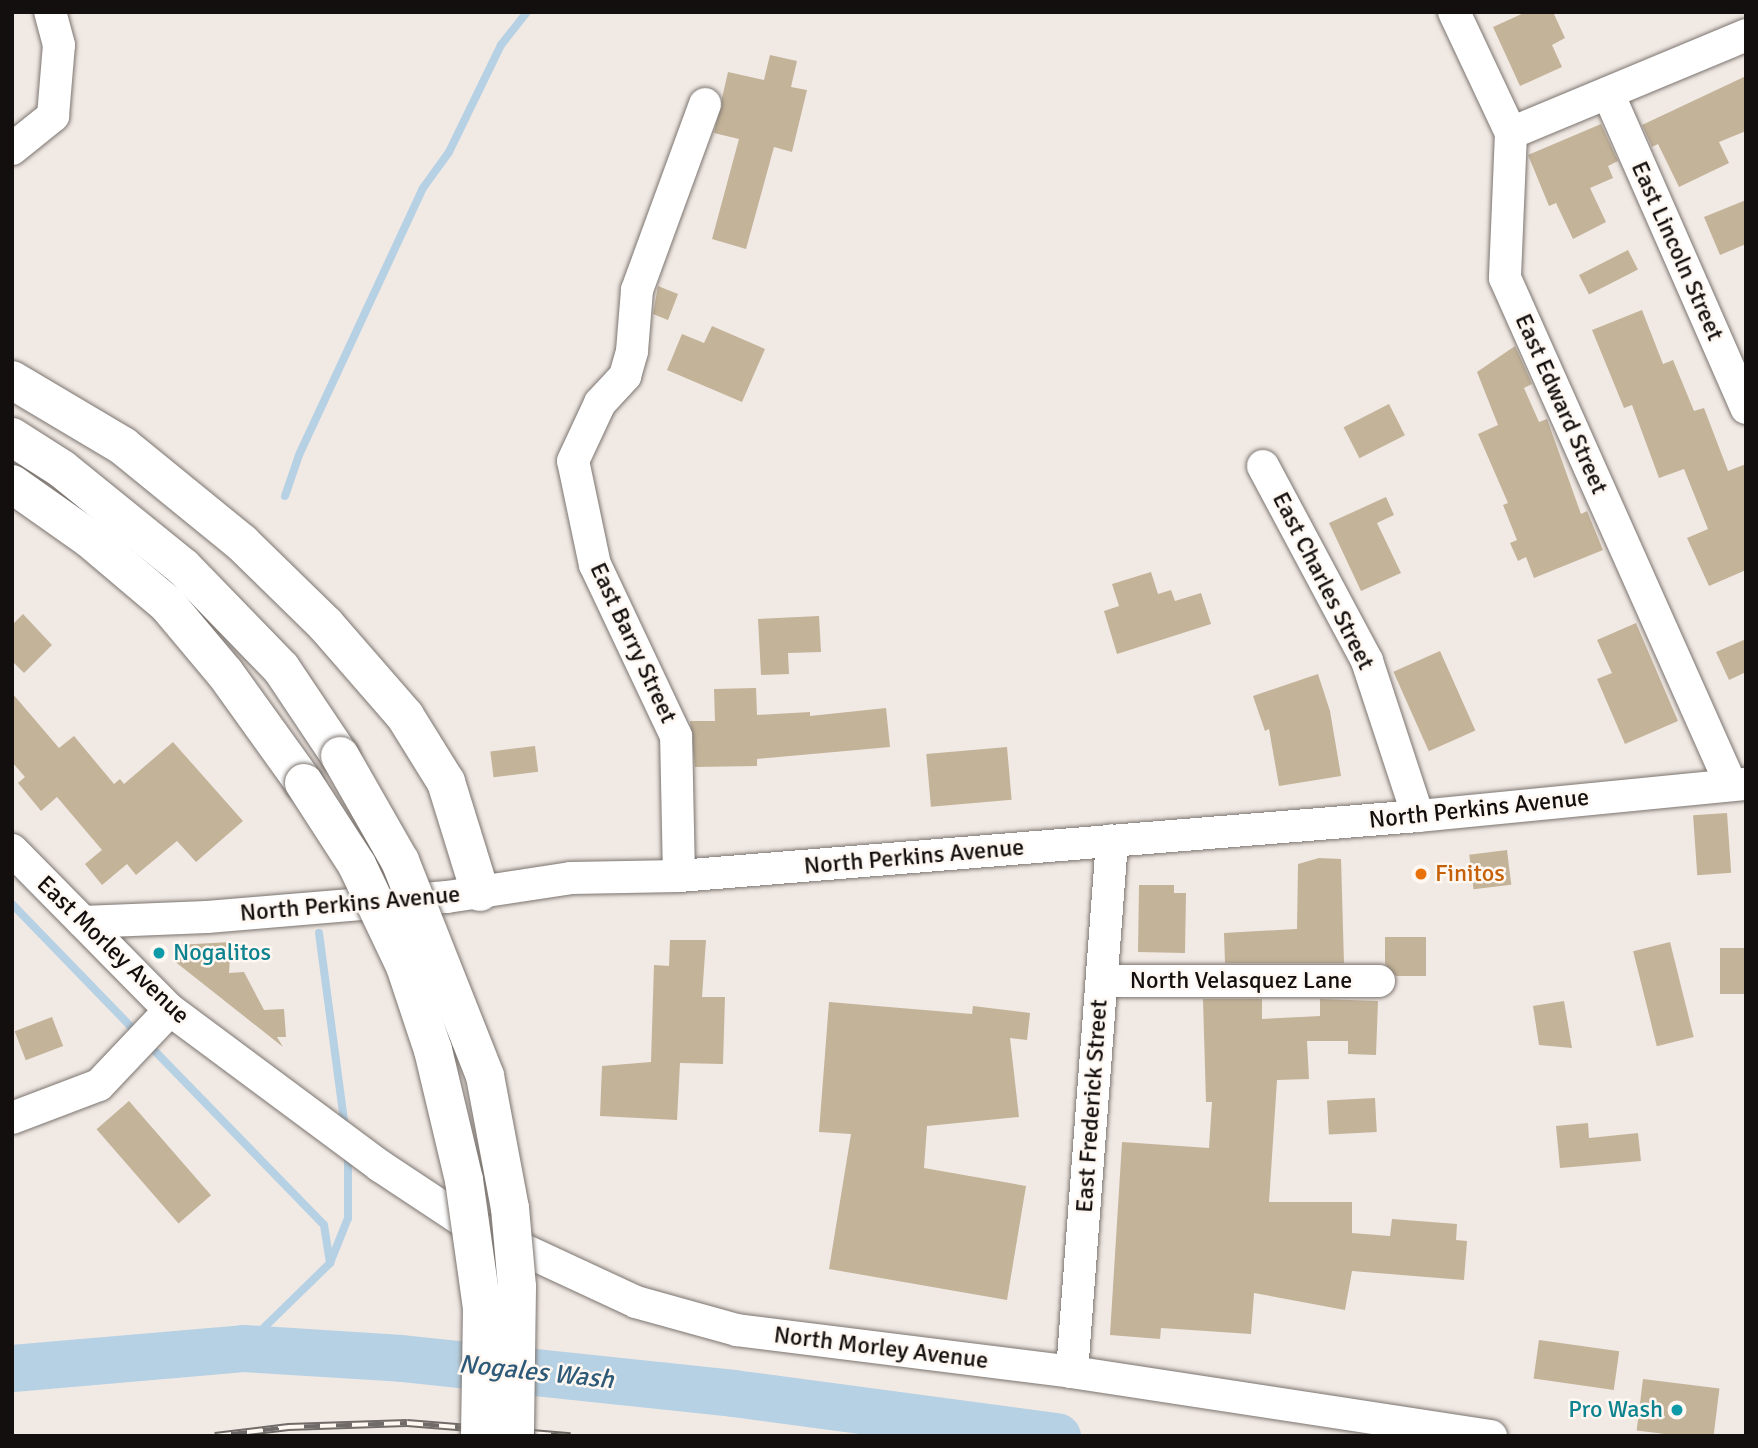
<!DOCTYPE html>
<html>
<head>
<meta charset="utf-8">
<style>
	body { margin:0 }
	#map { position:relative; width:1758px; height:1448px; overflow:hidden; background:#f1e9e4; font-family:Signika,sans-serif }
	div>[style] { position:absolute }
	.stream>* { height:8px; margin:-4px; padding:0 4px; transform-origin:4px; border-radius:4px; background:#b6d1e4 }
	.river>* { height:47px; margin:-23.5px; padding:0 23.5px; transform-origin:23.5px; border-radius:23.5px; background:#b6d1e4 }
	.building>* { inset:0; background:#c3b399; transform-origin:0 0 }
	.roads { filter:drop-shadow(0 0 2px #7b746f) drop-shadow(0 0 2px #7b746f) }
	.street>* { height:32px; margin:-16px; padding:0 16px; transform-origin:16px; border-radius:16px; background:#fff }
	.primary>* { height:38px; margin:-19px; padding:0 19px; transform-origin:19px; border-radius:19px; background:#fff }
	.rail>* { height:8px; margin-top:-4px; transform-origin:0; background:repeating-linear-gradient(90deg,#fff7f1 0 16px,#706b68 0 32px); box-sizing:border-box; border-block:2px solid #706b68 }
	.bridges { filter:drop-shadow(0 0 2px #7b746f) drop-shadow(0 0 2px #7b746f) }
	.primary-bridge>* { height:38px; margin:-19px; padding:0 19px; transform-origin:19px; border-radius:19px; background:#fff }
	.dots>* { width:19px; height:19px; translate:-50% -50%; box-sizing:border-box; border:4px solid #fff7f1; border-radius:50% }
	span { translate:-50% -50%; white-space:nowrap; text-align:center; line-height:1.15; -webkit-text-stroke:5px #fff7f1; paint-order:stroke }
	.street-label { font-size:24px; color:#120f0e }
	.food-label { font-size:24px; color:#c56008 }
	.left { translate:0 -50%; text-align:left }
	.culture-label { font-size:24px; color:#0d838f }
	.right { translate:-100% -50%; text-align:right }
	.water-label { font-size:26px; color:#2c5a78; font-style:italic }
	.frame { position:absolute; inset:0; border:14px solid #120f0e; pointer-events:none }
</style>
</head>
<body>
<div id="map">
	<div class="stream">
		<div style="left:285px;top:496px;width:43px;rotate:-71.1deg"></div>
		<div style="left:299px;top:455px;width:294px;rotate:-65.1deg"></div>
		<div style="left:423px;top:188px;width:44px;rotate:-54.2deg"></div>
		<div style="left:449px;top:152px;width:119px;rotate:-64.1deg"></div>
		<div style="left:501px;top:45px;width:42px;rotate:-51.8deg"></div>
		<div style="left:12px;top:904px;width:182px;rotate:45.9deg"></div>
		<div style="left:319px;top:933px;width:197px;rotate:82.4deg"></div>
		<div style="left:148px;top:1044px;width:252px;rotate:45.8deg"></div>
		<div style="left:324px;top:1225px;width:38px;rotate:81deg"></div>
		<div style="left:243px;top:1348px;width:122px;rotate:-44.3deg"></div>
		<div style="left:330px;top:1263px;width:48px;rotate:-68.2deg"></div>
		<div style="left:348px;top:1218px;width:64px;rotate:-90deg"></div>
	</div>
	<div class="river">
		<div style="left:12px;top:1368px;width:232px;rotate:-4.9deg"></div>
		<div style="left:243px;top:1348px;width:158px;rotate:3.6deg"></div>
		<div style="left:401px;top:1358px;width:334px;rotate:6deg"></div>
		<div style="left:733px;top:1393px;width:327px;rotate:7.6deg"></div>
	</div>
	<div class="building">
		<div style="clip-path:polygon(1526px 12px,1553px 12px,1565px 38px,1552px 45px,1562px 67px,1520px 86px,1493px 27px)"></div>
		<div style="clip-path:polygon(770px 55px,797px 61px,791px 87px,807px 90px,792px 152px,774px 147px,746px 249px,712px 239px,739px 139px,714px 133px,728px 72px,764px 80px)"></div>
		<div style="clip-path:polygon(1746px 76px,1746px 131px,1719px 142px,1729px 163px,1679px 187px,1658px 144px,1652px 147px,1642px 125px)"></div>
		<div style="clip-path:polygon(1601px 124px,1618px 161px,1608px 166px,1613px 178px,1590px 188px,1606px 222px,1573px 239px,1556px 203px,1549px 206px,1528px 155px)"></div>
		<div style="clip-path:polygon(1746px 200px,1746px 244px,1720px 255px,1704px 217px)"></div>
		<div style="left:1628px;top:250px;width:22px;height:55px;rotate:63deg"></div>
		<div style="clip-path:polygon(658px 286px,678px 294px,668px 320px,653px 314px)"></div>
		<div style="clip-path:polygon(1642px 310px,1663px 364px,1673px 360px,1694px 411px,1704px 408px,1728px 471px,1746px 464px,1746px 570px,1709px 586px,1687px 538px,1708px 529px,1684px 469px,1659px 478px,1632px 405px,1624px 408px,1592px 330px)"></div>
		<div style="clip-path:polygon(712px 326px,765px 349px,742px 402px,667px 370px,682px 334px,704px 343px)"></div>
		<div style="clip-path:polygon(1515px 346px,1532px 384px,1524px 388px,1539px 422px,1547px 419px,1581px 514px,1587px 511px,1603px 550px,1534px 578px,1526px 557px,1518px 561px,1510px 543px,1517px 540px,1503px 505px,1508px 503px,1478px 434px,1498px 425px,1477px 372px)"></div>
		<div style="left:1389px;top:404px;width:35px;height:51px;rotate:63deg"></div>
		<div style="clip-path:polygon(1386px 497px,1394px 515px,1377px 523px,1401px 573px,1361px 591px,1329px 523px)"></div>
		<div style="clip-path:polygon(1151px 572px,1158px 594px,1171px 590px,1175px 601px,1201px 593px,1211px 624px,1117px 654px,1104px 611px,1119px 606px,1112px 584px)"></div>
		<div style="clip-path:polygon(23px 614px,52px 645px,24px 673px,12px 661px,12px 625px)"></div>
		<div style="clip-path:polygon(819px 616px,821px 652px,788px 653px,789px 674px,761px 675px,758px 619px)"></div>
		<div style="clip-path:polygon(1636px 623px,1678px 721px,1625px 744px,1597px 679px,1612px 673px,1597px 640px)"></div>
		<div style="clip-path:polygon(1746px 639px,1746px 672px,1729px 680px,1716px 652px)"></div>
		<div style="left:1440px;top:651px;width:87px;height:51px;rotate:66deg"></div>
		<div style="clip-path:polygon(1318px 674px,1330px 711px,1341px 776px,1279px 786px,1269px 729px,1265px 731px,1253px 696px)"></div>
		<div style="clip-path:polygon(756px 688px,757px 715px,810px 712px,810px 716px,886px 708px,890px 747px,757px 759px,757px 766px,695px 767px,690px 721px,715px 721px,714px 689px)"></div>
		<div style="clip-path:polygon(12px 693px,59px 748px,74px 736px,114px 784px,120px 779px,124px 784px,173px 742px,243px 821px,196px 862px,177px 841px,136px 875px,127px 864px,102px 885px,85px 864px,102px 850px,57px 797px,41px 811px,18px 783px,25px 777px,12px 762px)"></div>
		<div style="left:535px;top:746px;width:26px;height:45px;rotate:83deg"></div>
		<div style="left:1007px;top:747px;width:53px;height:81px;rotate:85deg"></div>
		<div style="left:1727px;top:813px;width:60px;height:34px;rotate:86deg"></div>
		<div style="left:1507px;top:850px;width:35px;height:38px;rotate:83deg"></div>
		<div style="clip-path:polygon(1319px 858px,1341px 859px,1344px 963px,1225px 963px,1224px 933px,1297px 929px,1298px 864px)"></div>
		<div style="clip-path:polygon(1139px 885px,1174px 885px,1174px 893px,1186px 893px,1185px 953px,1138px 952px)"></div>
		<div style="clip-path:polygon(1385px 937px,1426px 937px,1426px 976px,1396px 976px,1385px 964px)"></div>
		<div style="clip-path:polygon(670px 940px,706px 940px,702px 997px,725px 997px,723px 1064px,680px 1063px,677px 1120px,600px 1116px,602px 1066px,651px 1062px,654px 965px,669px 966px)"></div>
		<div style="clip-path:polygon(231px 942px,229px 973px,244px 972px,264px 1010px,284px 1009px,286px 1037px,277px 1037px,283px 1047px,173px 960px,177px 945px)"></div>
		<div style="left:1670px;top:942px;width:98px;height:38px;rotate:76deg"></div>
		<div style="left:1746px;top:948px;width:46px;height:26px;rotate:90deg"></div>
		<div style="clip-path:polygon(1203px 999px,1262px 999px,1262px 1019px,1320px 1016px,1320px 999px,1378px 1001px,1376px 1055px,1348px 1054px,1348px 1041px,1307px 1041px,1309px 1079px,1277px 1080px,1269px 1202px,1352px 1202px,1352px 1233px,1390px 1236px,1392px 1219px,1457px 1224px,1456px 1240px,1467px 1241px,1464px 1280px,1352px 1271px,1345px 1310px,1254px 1293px,1251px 1334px,1161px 1328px,1160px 1339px,1110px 1335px,1122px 1142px,1209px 1148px,1212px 1102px,1206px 1102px)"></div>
		<div style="clip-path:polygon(1564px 1001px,1572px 1048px,1539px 1045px,1533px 1006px)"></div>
		<div style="clip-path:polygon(829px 1002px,972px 1014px,973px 1006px,1030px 1013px,1027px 1040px,1010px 1038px,1019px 1117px,927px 1126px,924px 1168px,1026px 1186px,1007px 1300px,829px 1269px,851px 1134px,819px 1132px)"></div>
		<div style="left:52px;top:1017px;width:31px;height:40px;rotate:69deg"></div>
		<div style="left:1375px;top:1098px;width:34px;height:48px;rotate:87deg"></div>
		<div style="left:129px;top:1101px;width:125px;height:43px;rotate:49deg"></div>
		<div style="clip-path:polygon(1588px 1123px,1589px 1138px,1638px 1133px,1641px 1161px,1560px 1168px,1556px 1126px)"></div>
		<div style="left:1539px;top:1340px;width:81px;height:39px;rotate:8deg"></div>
		<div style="left:1643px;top:1379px;width:77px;height:52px;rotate:7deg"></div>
	</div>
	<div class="roads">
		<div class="street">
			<div style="left:1454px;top:12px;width:134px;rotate:64.8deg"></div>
			<div style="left:1511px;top:133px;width:145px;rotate:92.4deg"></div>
			<div style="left:1505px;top:278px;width:555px;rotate:65.97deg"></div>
			<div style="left:1608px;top:93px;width:344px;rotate:66.3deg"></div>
			<div style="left:1511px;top:133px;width:255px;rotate:-22.6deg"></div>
			<div style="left:12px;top:149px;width:53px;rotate:-38.8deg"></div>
			<div style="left:53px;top:116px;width:71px;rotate:-85.2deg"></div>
			<div style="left:59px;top:45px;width:34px;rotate:-105deg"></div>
			<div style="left:1263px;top:466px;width:221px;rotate:61.9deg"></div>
			<div style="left:1367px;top:661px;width:163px;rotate:71.8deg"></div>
			<div style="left:12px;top:850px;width:225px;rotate:45.4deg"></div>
			<div style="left:170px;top:1010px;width:262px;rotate:36.6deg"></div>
			<div style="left:380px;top:1166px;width:103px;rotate:33.5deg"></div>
			<div style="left:466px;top:1223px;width:187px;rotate:24.9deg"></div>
			<div style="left:636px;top:1302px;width:105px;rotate:15.5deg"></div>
			<div style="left:737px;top:1330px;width:338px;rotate:7.1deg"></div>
			<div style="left:1072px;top:1372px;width:424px;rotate:8.7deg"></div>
			<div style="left:679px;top:876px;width:140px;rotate:-91.2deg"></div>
			<div style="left:676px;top:736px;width:189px;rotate:-115.3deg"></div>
			<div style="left:595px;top:565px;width:106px;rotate:-101.9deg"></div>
			<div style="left:573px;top:461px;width:64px;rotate:-65deg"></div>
			<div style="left:600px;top:403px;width:37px;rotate:-47deg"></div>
			<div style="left:625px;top:376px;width:26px;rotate:-74deg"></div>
			<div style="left:632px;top:351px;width:61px;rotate:-85.3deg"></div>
			<div style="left:637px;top:290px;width:198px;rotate:-69.9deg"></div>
			<div style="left:83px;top:922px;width:124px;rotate:-2.3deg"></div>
			<div style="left:207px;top:917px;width:241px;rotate:-4.8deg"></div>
			<div style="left:447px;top:897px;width:125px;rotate:-8.7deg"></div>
			<div style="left:571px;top:878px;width:108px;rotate:-1.1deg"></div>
			<div style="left:679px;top:876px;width:741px;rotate:-4.64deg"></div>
			<div style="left:1418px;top:816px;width:330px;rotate:-5.6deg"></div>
			<div style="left:1102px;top:981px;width:277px"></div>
			<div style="left:12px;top:1118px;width:93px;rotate:-20.8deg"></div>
			<div style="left:99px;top:1085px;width:103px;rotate:-46.6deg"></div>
			<div style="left:1072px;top:1372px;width:533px;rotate:-85.69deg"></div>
		</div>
		<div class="primary">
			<div style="left:12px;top:380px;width:129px;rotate:30.7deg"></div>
			<div style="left:123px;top:446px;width:154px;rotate:39.2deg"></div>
			<div style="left:242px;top:543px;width:116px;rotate:44.3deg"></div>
			<div style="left:325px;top:624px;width:122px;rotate:49deg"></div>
			<div style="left:405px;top:716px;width:78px;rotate:58.2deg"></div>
			<div style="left:446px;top:782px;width:115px;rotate:72.8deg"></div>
			<div style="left:12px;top:437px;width:59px;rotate:32.6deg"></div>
			<div style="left:62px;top:469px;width:156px;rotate:39deg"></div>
			<div style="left:183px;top:567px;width:141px;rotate:45.9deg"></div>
			<div style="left:281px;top:668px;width:106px;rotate:56.2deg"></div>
			<div style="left:12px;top:484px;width:95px;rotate:35.2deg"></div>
			<div style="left:90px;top:539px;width:101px;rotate:40.2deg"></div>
			<div style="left:167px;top:604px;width:90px;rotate:50deg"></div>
			<div style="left:225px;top:673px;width:135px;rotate:54.3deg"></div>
		</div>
	</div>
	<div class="rail">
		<div style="left:215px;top:1436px;width:74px;rotate:-7deg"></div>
		<div style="left:288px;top:1427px;width:119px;rotate:-1.9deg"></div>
		<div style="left:407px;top:1423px;width:164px;rotate:4.6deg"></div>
	</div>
	<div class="bridges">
		<div class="primary-bridge">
			<div style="left:340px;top:756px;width:121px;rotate:60.3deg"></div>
			<div style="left:400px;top:861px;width:231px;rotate:68.4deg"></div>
			<div style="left:485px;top:1076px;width:134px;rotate:79.3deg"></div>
			<div style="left:510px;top:1208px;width:79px;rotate:84.9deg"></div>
			<div style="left:517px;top:1287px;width:149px;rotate:90.8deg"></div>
			<div style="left:304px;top:783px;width:98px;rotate:57.1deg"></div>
			<div style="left:357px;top:865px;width:112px;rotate:64.6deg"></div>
			<div style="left:405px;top:966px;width:89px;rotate:71.6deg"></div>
			<div style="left:433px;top:1050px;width:134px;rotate:76.6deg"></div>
			<div style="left:464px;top:1180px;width:129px;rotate:82deg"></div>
			<div style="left:482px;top:1308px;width:128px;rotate:90.9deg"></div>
		</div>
	</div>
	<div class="dots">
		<div style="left:1421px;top:874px;background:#e8710a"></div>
		<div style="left:159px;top:953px;background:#0f9aa8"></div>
		<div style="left:1677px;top:1410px;background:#0f9aa8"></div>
	</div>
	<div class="street-label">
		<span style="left:1677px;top:251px;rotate:66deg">East Lincoln Street</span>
		<span style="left:1561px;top:404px;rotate:66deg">East Edward Street</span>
		<span style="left:1323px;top:581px;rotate:63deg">East Charles Street</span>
		<span style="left:633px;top:643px;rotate:65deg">East Barry Street</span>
		<span style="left:1479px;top:809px;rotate:-6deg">North Perkins Avenue</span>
		<span style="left:914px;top:857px;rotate:-5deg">North Perkins Avenue</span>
		<span style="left:350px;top:904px;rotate:-5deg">North Perkins Avenue</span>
		<span style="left:113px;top:950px;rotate:44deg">East Morley Avenue</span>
		<span style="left:1241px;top:981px">North Velasquez Lane</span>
		<span style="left:1092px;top:1106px;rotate:-86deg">East Frederick Street</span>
		<span style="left:881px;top:1348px;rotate:7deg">North Morley Avenue</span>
	</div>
	<div class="food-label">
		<span class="left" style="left:1435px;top:874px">Finitos</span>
	</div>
	<div class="culture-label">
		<span class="left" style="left:173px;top:953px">Nogalitos</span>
		<span class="right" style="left:1663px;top:1410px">Pro Wash</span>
	</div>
	<div class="water-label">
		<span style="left:536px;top:1373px;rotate:6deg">Nogales Wash</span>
	</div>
	<div class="frame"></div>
</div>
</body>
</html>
